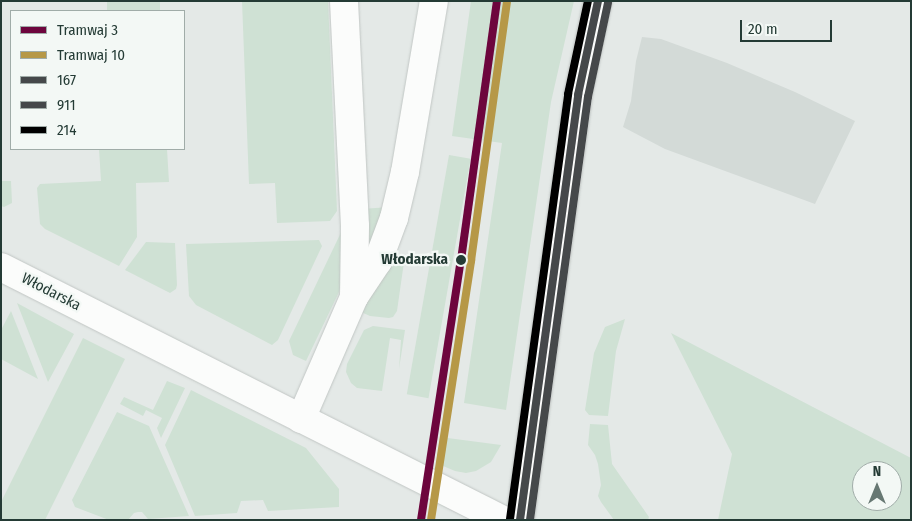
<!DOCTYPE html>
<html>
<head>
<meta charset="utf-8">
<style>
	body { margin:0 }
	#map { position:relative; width:912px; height:521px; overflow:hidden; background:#e4e9e7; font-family:"Fira Sans Condensed",sans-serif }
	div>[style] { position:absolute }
	.built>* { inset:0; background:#d3dad7 }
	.green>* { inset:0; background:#cfe1d4; transform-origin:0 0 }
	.roads { filter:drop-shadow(0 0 1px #c1c6c4) drop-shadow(0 0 1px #c1c6c4) }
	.minor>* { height:28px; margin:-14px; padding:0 14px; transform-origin:14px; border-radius:14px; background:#fbfcfb }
	.bus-1>* { height:8px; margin:-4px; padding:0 4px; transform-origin:4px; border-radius:4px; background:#45484a }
	.bus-2>* { height:8px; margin:-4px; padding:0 4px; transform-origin:4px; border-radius:4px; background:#45484a }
	.bus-3>* { height:8px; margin:-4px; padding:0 4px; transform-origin:4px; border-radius:4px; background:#000 }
	.tram-1>* { height:8px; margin:-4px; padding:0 4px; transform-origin:4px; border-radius:4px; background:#6d053d }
	.tram-2>* { height:8px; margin:-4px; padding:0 4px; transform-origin:4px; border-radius:4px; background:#b69847 }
	.dots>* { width:14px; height:14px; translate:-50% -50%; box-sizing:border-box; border:2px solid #f3f8f5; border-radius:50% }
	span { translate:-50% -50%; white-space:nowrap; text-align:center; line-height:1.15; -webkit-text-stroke:4.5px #f3f8f5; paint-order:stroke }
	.stop-label { font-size:15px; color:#243b35; font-weight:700 }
	.right { translate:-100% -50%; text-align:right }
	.street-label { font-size:15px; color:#243b35 }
	.frame { position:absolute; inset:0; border:2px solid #243b35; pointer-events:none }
	.legend { position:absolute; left:10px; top:10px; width:175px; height:140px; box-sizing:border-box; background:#f3f8f5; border:1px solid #a0aca8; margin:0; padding:6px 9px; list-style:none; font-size:15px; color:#243b35 }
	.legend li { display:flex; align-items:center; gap:10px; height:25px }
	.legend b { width:25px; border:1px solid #a0aca8 }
	.north { position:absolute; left:852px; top:461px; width:50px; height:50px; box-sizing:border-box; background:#f3f8f5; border:1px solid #a0aca8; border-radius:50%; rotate:0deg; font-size:14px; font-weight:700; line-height:20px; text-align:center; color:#243b35 }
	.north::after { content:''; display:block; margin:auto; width:18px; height:22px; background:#677873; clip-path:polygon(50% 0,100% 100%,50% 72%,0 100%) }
	.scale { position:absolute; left:740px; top:20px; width:92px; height:22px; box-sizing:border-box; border:2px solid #243b35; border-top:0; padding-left:6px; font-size:15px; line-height:18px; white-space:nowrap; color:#243b35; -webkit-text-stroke:4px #f3f8f5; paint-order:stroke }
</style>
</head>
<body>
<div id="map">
	<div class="built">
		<div style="clip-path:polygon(642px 37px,661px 39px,727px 63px,795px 92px,855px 121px,815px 204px,665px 149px,623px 127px,631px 101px,636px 61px)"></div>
	</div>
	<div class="green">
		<div style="left:107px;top:1px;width:53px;height:10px"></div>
		<div style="clip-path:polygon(242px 1px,328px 1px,337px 211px,330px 221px,277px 223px,275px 183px,249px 184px)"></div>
		<div style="clip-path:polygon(471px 1px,574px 1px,551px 102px,506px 410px,464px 403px,502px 143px,452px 136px)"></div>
		<div style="clip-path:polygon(99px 149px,167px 149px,169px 182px,136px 183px,137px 237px,119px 266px,45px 229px,40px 224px,37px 188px,40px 184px,101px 181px)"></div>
		<div style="left:449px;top:155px;width:22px;height:243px;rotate:10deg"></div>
		<div style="clip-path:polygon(1px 181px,11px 181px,12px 203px,4px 207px,1px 206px)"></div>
		<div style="clip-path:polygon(389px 207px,366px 255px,362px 209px)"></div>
		<div style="clip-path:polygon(346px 222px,344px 275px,339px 292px,306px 361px,293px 355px,289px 341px)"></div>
		<div style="clip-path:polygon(319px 240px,322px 246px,278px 340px,272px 345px,196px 305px,189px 296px,186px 244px)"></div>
		<div style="clip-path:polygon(146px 242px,175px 243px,177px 285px,176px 289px,170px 293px,125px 270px)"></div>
		<div style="clip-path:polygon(390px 252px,405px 255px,397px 311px,393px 317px,389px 318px,370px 316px,361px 312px)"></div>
		<div style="clip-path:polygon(17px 303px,74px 334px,48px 382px)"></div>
		<div style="clip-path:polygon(11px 311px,38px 379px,1px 359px,1px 330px)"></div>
		<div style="clip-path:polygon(625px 319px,616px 351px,608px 416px,589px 415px,585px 410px,594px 353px,605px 327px)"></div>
		<div style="clip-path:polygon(373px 326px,405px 330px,399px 369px,401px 340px,390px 338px,382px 391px,357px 388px,351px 383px,346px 372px,347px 364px,364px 330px)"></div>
		<div style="clip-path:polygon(evenodd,671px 333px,911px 458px,911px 520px,718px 520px,732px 454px,671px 333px,862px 471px,892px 471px,892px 501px,862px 501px,862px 471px)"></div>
		<div style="clip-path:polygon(83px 338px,125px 359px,45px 520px,1px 520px,1px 502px)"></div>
		<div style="clip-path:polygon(167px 381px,185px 388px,161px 438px,157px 428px,162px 418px,146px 410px,143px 416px,120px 404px,124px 397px,153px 410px)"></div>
		<div style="clip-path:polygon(191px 390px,306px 448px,339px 489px,339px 507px,268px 511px,263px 500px,241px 501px,237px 513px,195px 516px,165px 445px)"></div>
		<div style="clip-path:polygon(117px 412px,149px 426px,189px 516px,148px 519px,142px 512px,138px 512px,134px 513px,128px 520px,109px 520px,75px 507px,72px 500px)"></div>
		<div style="clip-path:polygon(590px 424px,608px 425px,612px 464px,649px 517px,648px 520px,614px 520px,601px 502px,598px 496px,601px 485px,598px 464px,595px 455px,588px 445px)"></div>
		<div style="clip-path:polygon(440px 437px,501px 445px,491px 462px,476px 471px,466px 473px,455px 471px,436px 463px)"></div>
	</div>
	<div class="roads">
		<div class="minor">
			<div style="left:344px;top:1px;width:225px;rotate:87.2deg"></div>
			<div style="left:355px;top:226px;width:71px;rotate:90.8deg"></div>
			<div style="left:1px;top:267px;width:562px;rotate:26.75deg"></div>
			<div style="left:301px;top:419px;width:133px;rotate:-66.5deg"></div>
			<div style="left:354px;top:297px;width:43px;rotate:-56.3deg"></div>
			<div style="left:378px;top:261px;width:46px;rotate:-69.6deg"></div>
			<div style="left:394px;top:218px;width:47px;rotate:-76.6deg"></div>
			<div style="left:405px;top:172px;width:173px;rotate:-80.4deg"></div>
			<div style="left:520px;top:520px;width:429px;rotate:-82.2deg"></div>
			<div style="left:578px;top:95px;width:96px;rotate:-78deg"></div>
		</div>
	</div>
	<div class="bus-1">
		<div style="left:520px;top:520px;width:429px;rotate:-82.2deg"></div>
		<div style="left:578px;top:95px;width:96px;rotate:-78deg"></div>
	</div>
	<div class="bus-2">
		<div style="left:530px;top:520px;width:427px;rotate:-82.2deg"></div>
		<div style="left:588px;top:97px;width:96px;rotate:-78deg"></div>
	</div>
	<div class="bus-3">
		<div style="left:510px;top:519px;width:429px;rotate:-82.2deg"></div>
		<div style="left:568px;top:94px;width:95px;rotate:-77.9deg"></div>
	</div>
	<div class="tram-1">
		<div style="left:421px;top:520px;width:263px;rotate:-81.3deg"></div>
		<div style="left:461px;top:260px;width:261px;rotate:-82.1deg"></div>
	</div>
	<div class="tram-2">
		<div style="left:431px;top:520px;width:262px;rotate:-81.2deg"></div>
		<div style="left:471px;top:261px;width:261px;rotate:-82.1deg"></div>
	</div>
	<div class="dots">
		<div style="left:461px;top:260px;background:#243b35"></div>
	</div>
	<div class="stop-label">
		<span class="right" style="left:448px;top:260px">Włodarska</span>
	</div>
	<div class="street-label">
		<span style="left:51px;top:292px;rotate:27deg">Włodarska</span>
	</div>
	<div class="frame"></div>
	<ul class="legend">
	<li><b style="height:6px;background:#6d053d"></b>Tramwaj 3</li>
	<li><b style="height:6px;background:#b69847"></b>Tramwaj 10</li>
	<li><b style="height:6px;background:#45484a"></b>167</li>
	<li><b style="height:6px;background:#45484a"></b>911</li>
	<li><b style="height:6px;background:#000"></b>214</li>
	</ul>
	<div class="north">N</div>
	<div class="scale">20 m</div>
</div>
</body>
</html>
